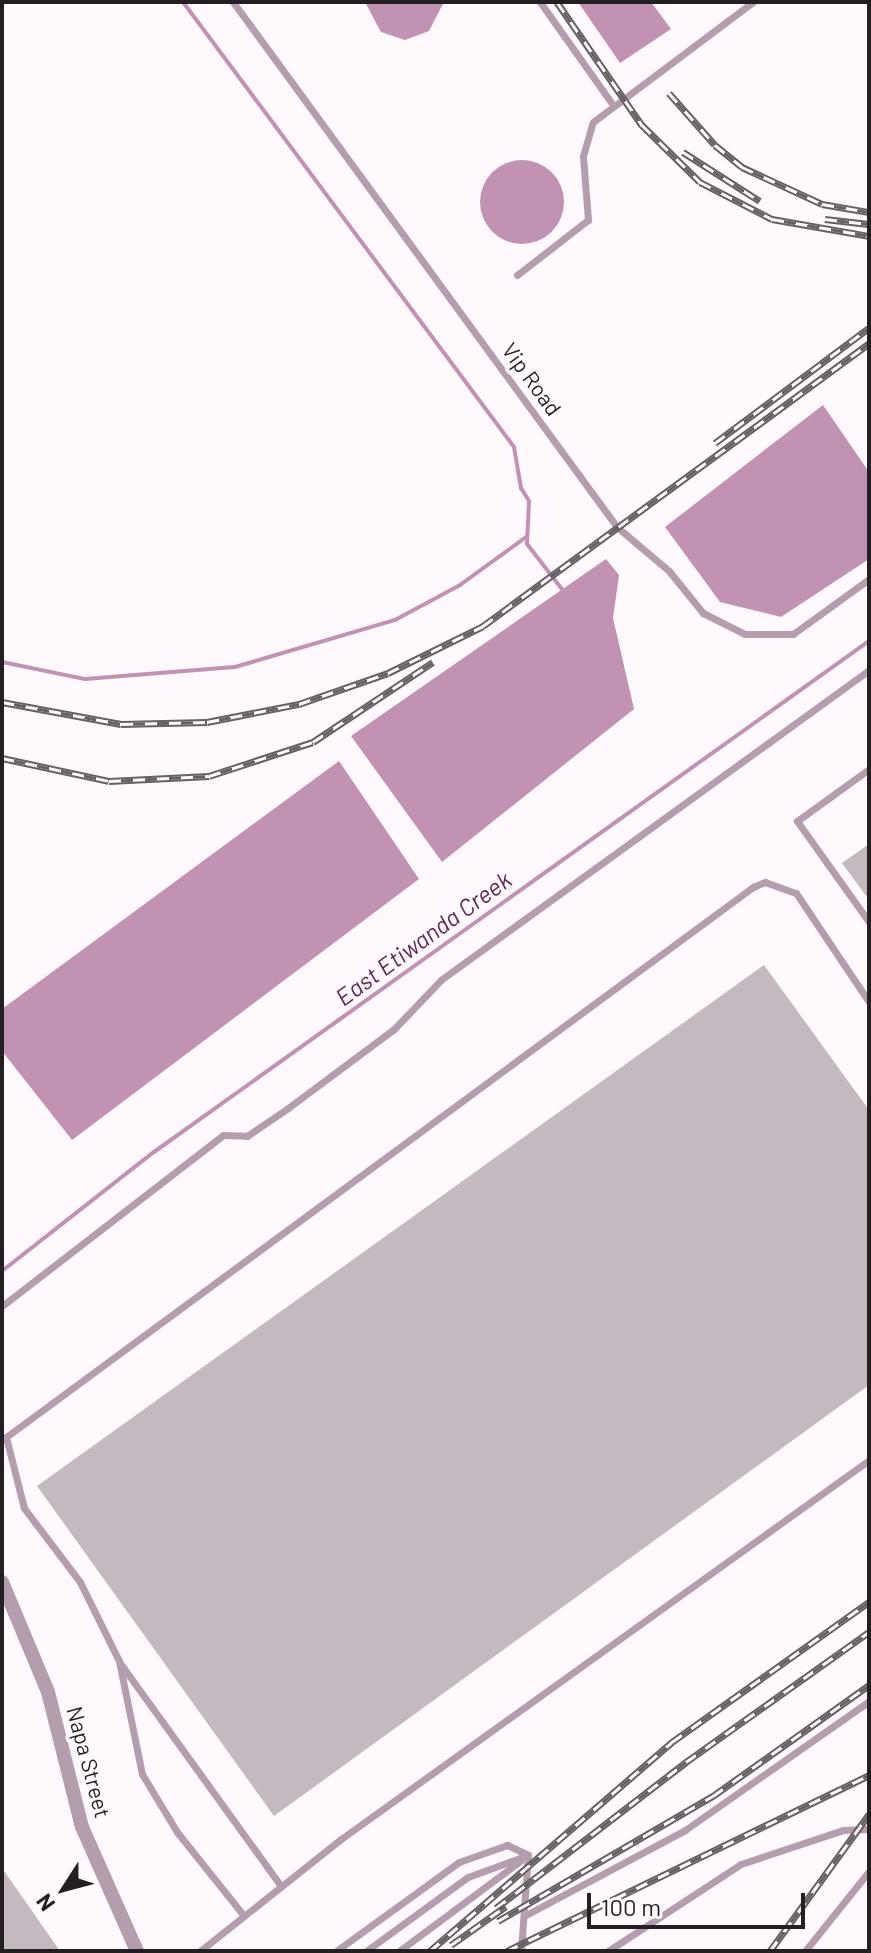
<!DOCTYPE html>
<html>
<head>
<meta charset="utf-8">
<style>
	body { margin:0 }
	#map { position:relative; width:871px; height:1953px; overflow:hidden; background:#fff8fc; font-family:Barlow,sans-serif }
	div>[style] { position:absolute }
	.water>* { inset:0; background:#c292b3 }
	.round { border-radius:50% }
	.stream>* { height:4px; margin:-2px; padding:0 2px; transform-origin:2px; border-radius:2px; background:#c292b3 }
	.building>* { inset:0; background:#c4b9c0 }
	.lane>* { height:7px; margin:-3.5px; padding:0 3.5px; transform-origin:3.5px; border-radius:3.5px; background:#b49ead }
	.street>* { height:14px; margin:-7px; padding:0 7px; transform-origin:7px; border-radius:7px; background:#b49ead }
	.rail>* { height:7px; margin-top:-3.5px; transform-origin:0; background:repeating-linear-gradient(90deg,#fff8fc 0 12px,#656063 0 24px); box-sizing:border-box; border-block:2px solid #656063 }
	span { translate:-50% -50%; white-space:nowrap; text-align:center; line-height:1.15; -webkit-text-stroke:8px #fff8fc; paint-order:stroke }
	.street-label { font-size:22px; color:#231f22 }
	.water-label { font-size:24px; color:#612753; font-style:italic }
	.frame { position:absolute; inset:0; border:4px solid #231f22; pointer-events:none }
	.north { position:absolute; left:24px; top:1849px; width:80px; height:80px; -webkit-text-stroke:6px #fff8fc; paint-order:stroke; rotate:234deg; font-size:22px; font-weight:700; line-height:32px; text-align:center; color:#231f22 }
	.north::after { content:''; display:block; margin:auto; width:28px; height:36px; background:#231f22; clip-path:polygon(50% 0,100% 100%,50% 72%,0 100%) }
	.scale { position:absolute; left:587px; top:1893px; width:218px; height:36px; box-sizing:border-box; border:4px solid #231f22; border-top:0; padding-left:10px; font-size:24px; line-height:28px; white-space:nowrap; color:#231f22; -webkit-text-stroke:6px #fff8fc; paint-order:stroke }
</style>
</head>
<body>
<div id="map">
	<div class="water">
		<div style="clip-path:polygon(365px 2px,444px 2px,429px 31px,405px 40px,381px 32px)"></div>
		<div style="clip-path:polygon(578px 2px,651px 2px,671px 29px,620px 63px)"></div>
		<div class="round" style="left:480px;top:160px;width:84px;height:84px"></div>
		<div style="clip-path:polygon(823px 405px,869px 472px,869px 559px,781px 617px,720px 602px,665px 527px)"></div>
		<div style="clip-path:polygon(606px 559px,619px 575px,613px 618px,634px 709px,442px 862px,351px 736px)"></div>
		<div style="clip-path:polygon(339px 761px,419px 879px,72px 1140px,2px 1051px,2px 1009px)"></div>
	</div>
	<div class="stream">
		<div style="left:183px;top:2px;width:555px;rotate:53.36deg"></div>
		<div style="left:514px;top:447px;width:42px;rotate:80.3deg"></div>
		<div style="left:521px;top:488px;width:15px;rotate:58deg"></div>
		<div style="left:529px;top:501px;width:43px;rotate:92.7deg"></div>
		<div style="left:527px;top:544px;width:62px;rotate:52.2deg"></div>
		<div style="left:2px;top:662px;width:85px;rotate:11.6deg"></div>
		<div style="left:85px;top:679px;width:150px;rotate:-4.6deg"></div>
		<div style="left:235px;top:667px;width:167px;rotate:-16.4deg"></div>
		<div style="left:395px;top:620px;width:74px;rotate:-28.3deg"></div>
		<div style="left:460px;top:585px;width:82px;rotate:-36deg"></div>
		<div style="left:2px;top:1271px;width:193px;rotate:-38.1deg"></div>
		<div style="left:154px;top:1152px;width:879px;rotate:-35.55deg"></div>
	</div>
	<div class="building">
		<div style="clip-path:polygon(869px 844px,869px 900px,842px 863px)"></div>
		<div style="clip-path:polygon(764px 965px,869px 1110px,869px 1385px,274px 1816px,37px 1486px)"></div>
		<div style="clip-path:polygon(2px 1868px,60px 1951px,2px 1951px)"></div>
	</div>
	<div class="lane">
		<div style="left:233px;top:2px;width:650px;rotate:53.82deg"></div>
		<div style="left:617px;top:527px;width:68px;rotate:40.2deg"></div>
		<div style="left:669px;top:571px;width:54px;rotate:51deg"></div>
		<div style="left:703px;top:613px;width:47px;rotate:26.6deg"></div>
		<div style="left:745px;top:634px;width:48px"></div>
		<div style="left:793px;top:634px;width:94px;rotate:-35.9deg"></div>
		<div style="left:540px;top:2px;width:126px;rotate:54.7deg"></div>
		<div style="left:517px;top:275px;width:90px;rotate:-37.8deg"></div>
		<div style="left:588px;top:220px;width:64px;rotate:-94.5deg"></div>
		<div style="left:583px;top:156px;width:35px;rotate:-74deg"></div>
		<div style="left:593px;top:122px;width:200px;rotate:-36.9deg"></div>
		<div style="left:869px;top:769px;width:89px;rotate:144.2deg"></div>
		<div style="left:797px;top:821px;width:124px;rotate:54.5deg"></div>
		<div style="left:2px;top:1306px;width:279px;rotate:-37.7deg"></div>
		<div style="left:223px;top:1135px;width:24px;rotate:2deg"></div>
		<div style="left:247px;top:1136px;width:50px;rotate:-34.3deg"></div>
		<div style="left:288px;top:1108px;width:132px;rotate:-36.7deg"></div>
		<div style="left:394px;top:1029px;width:69px;rotate:-46.2deg"></div>
		<div style="left:442px;top:979px;width:527px;rotate:-35.89deg"></div>
		<div style="left:6px;top:1437px;width:73px;rotate:75.8deg"></div>
		<div style="left:24px;top:1508px;width:93px;rotate:52.9deg"></div>
		<div style="left:80px;top:1582px;width:88px;rotate:63.7deg"></div>
		<div style="left:119px;top:1661px;width:115px;rotate:78.5deg"></div>
		<div style="left:142px;top:1774px;width:68px;rotate:58.9deg"></div>
		<div style="left:177px;top:1832px;width:107px;rotate:51.4deg"></div>
		<div style="left:2px;top:1440px;width:933px;rotate:-36.37deg"></div>
		<div style="left:753px;top:887px;width:13px;rotate:-23deg"></div>
		<div style="left:765px;top:882px;width:33px;rotate:20deg"></div>
		<div style="left:796px;top:893px;width:131px;rotate:56.2deg"></div>
		<div style="left:120px;top:1663px;width:275px;rotate:54.2deg"></div>
		<div style="left:524px;top:1916px;width:183px;rotate:-28.1deg"></div>
		<div style="left:685px;top:1830px;width:225px;rotate:-35deg"></div>
		<div style="left:200px;top:1951px;width:180px;rotate:-38.5deg"></div>
		<div style="left:341px;top:1839px;width:650px;rotate:-35.67deg"></div>
		<div style="left:336px;top:1951px;width:152px;rotate:-35.9deg"></div>
		<div style="left:459px;top:1862px;width:51px;rotate:-19.5deg"></div>
		<div style="left:507px;top:1845px;width:23px;rotate:25deg"></div>
		<div style="left:528px;top:1855px;width:96px;rotate:94.2deg"></div>
		<div style="left:366px;top:1951px;width:126px;rotate:-36deg"></div>
		<div style="left:468px;top:1877px;width:64px;rotate:-20.1deg"></div>
		<div style="left:399px;top:1951px;width:151px;rotate:-36.6deg"></div>
		<div style="left:608px;top:1951px;width:159px;rotate:-33.2deg"></div>
		<div style="left:741px;top:1864px;width:108px;rotate:-18.4deg"></div>
		<div style="left:843px;top:1830px;width:26px;rotate:-2deg"></div>
		<div style="left:805px;top:1951px;width:102px;rotate:-51.3deg"></div>
	</div>
	<div class="street">
		<div style="left:2px;top:1582px;width:119px;rotate:67.3deg"></div>
		<div style="left:48px;top:1692px;width:139px;rotate:75.9deg"></div>
		<div style="left:82px;top:1827px;width:136px;rotate:66.1deg"></div>
	</div>
	<div class="rail">
		<div style="left:557px;top:2px;width:150px;rotate:55.4deg"></div>
		<div style="left:642px;top:125px;width:81px;rotate:44.5deg"></div>
		<div style="left:700px;top:182px;width:81px;rotate:27.2deg"></div>
		<div style="left:772px;top:219px;width:98px;rotate:9.9deg"></div>
		<div style="left:669px;top:93px;width:69px;rotate:48.5deg"></div>
		<div style="left:715px;top:145px;width:35px;rotate:39deg"></div>
		<div style="left:742px;top:167px;width:88px;rotate:24.8deg"></div>
		<div style="left:822px;top:204px;width:48px;rotate:9.7deg"></div>
		<div style="left:683px;top:152px;width:91px;rotate:32.5deg"></div>
		<div style="left:825px;top:219px;width:44px;rotate:6.5deg"></div>
		<div style="left:715px;top:443px;width:192px;rotate:-36.8deg"></div>
		<div style="left:2px;top:702px;width:121px;rotate:10.5deg"></div>
		<div style="left:121px;top:724px;width:86px;rotate:-1.3deg"></div>
		<div style="left:207px;top:722px;width:94px;rotate:-11.1deg"></div>
		<div style="left:299px;top:704px;width:94px;rotate:-19.2deg"></div>
		<div style="left:388px;top:673px;width:106px;rotate:-26.3deg"></div>
		<div style="left:483px;top:626px;width:478px;rotate:-36.2deg"></div>
		<div style="left:2px;top:758px;width:109px;rotate:12.1deg"></div>
		<div style="left:109px;top:781px;width:100px;rotate:-2.9deg"></div>
		<div style="left:209px;top:776px;width:109px;rotate:-18.1deg"></div>
		<div style="left:313px;top:742px;width:144px;rotate:-33.7deg"></div>
		<div style="left:496px;top:1908px;width:240px;rotate:-37.5deg"></div>
		<div style="left:686px;top:1762px;width:224px;rotate:-35.4deg"></div>
		<div style="left:498px;top:1921px;width:249px;rotate:-30.2deg"></div>
		<div style="left:713px;top:1796px;width:191px;rotate:-35.4deg"></div>
		<div style="left:451px;top:1945px;width:67px;rotate:-35.3deg"></div>
		<div style="left:430px;top:1951px;width:320px;rotate:-40.8deg"></div>
		<div style="left:672px;top:1742px;width:242px;rotate:-35.4deg"></div>
		<div style="left:507px;top:1951px;width:403px;rotate:-25.9deg"></div>
		<div style="left:770px;top:1951px;width:169px;rotate:-54.1deg"></div>
	</div>
	<div class="street-label">
		<span style="left:532px;top:379px;rotate:54deg">Vip Road</span>
		<span style="left:89px;top:1762px;rotate:75deg">Napa Street</span>
	</div>
	<div class="water-label">
		<span style="left:423px;top:938px;rotate:-36deg">East Etiwanda Creek</span>
	</div>
	<div class="frame"></div>
	<div class="north">N</div>
	<div class="scale">100 m</div>
</div>
</body>
</html>
